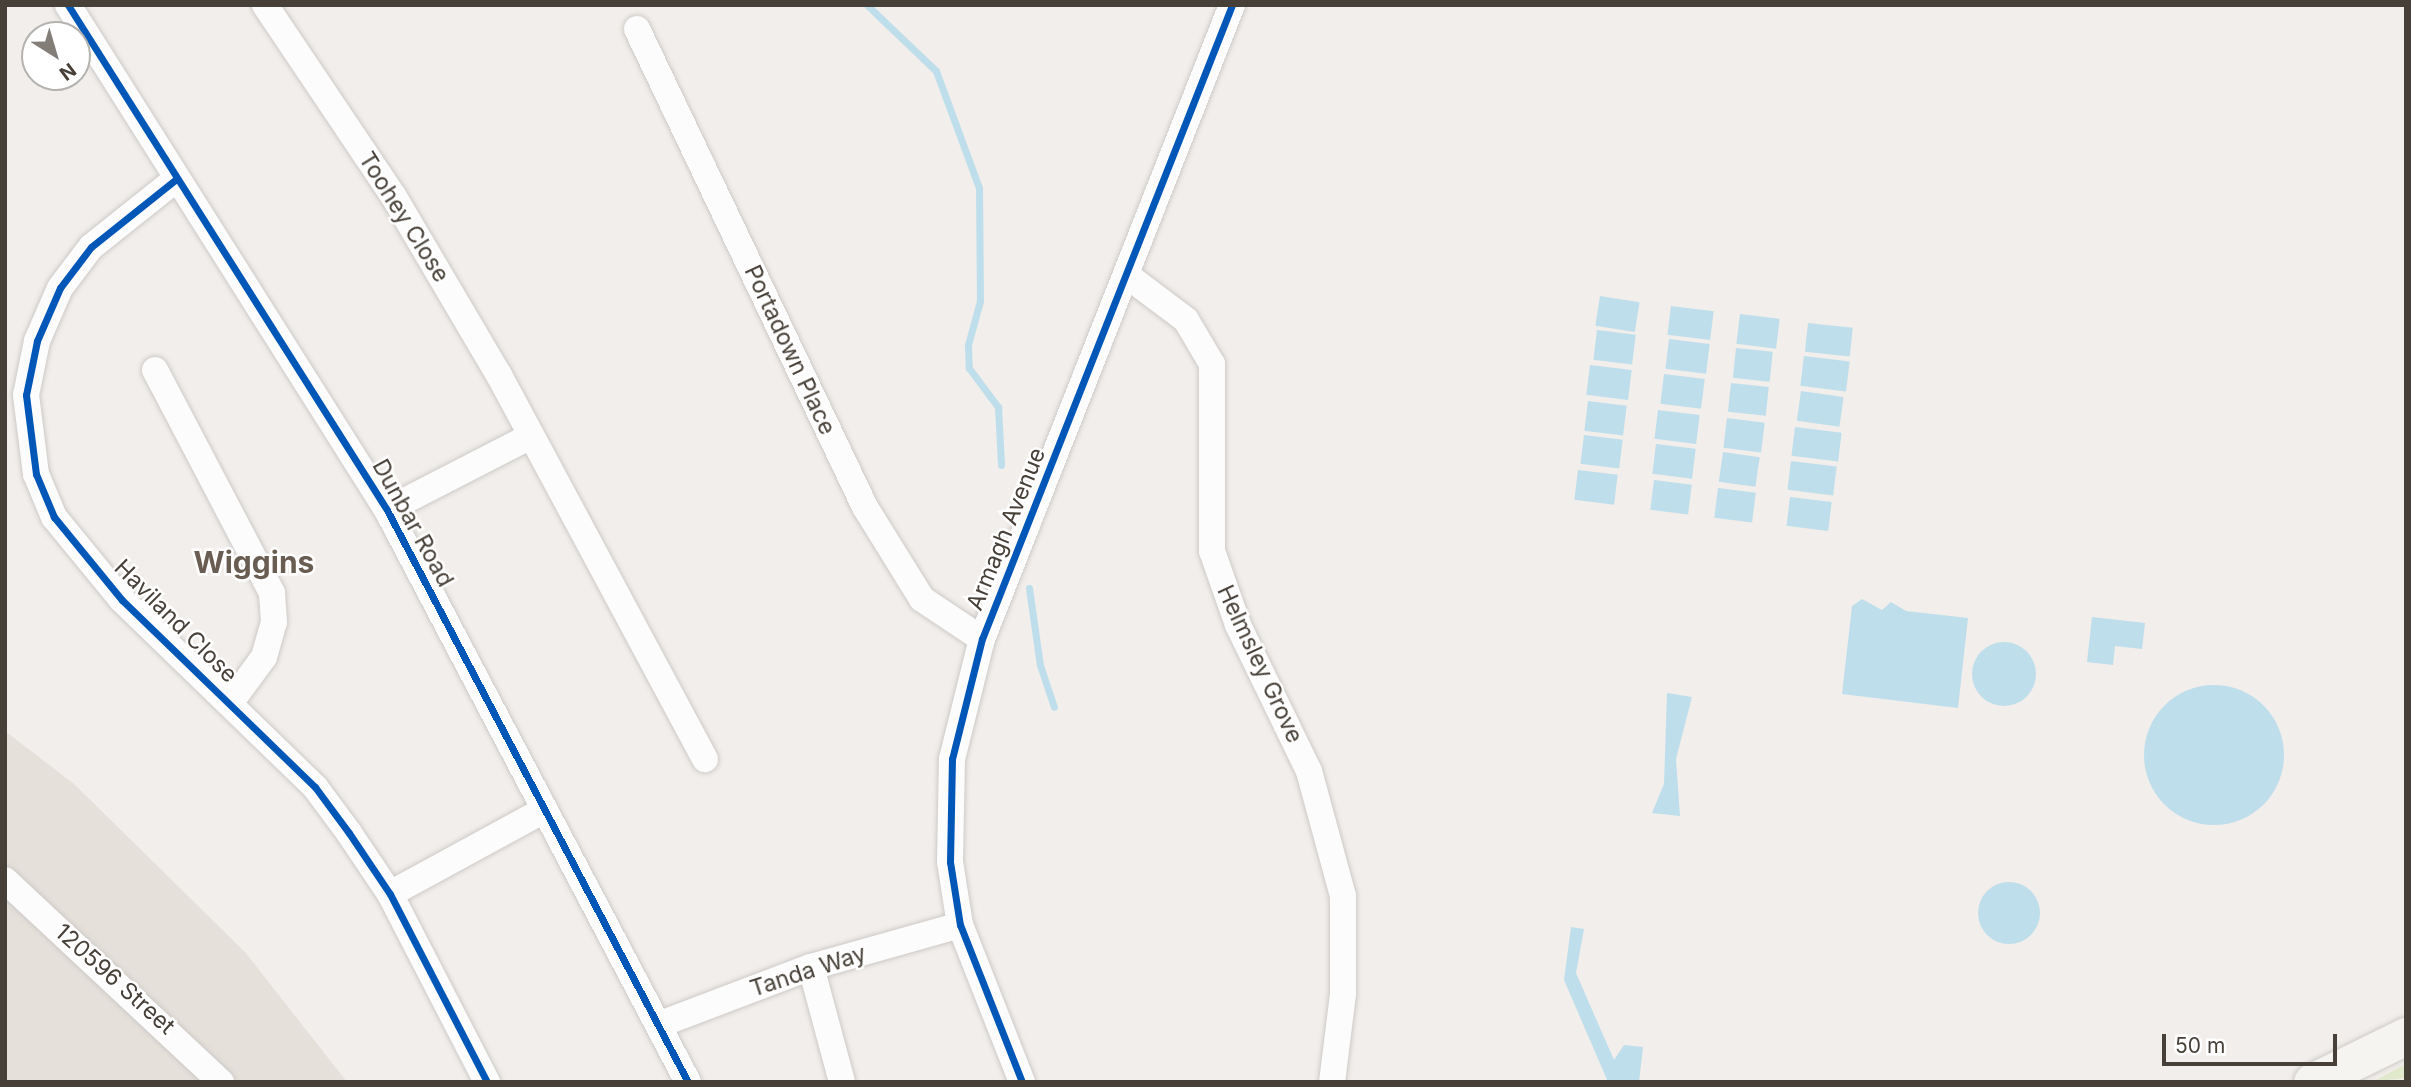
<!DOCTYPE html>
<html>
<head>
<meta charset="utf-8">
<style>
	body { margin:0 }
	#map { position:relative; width:2411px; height:1087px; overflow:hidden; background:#f1eeeb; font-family:Inter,sans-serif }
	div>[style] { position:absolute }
	.residential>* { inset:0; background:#e5e0da }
	.green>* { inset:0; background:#e1e9cd }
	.water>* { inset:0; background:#bfdeeb; transform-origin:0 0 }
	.round { border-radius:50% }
	.stream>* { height:7px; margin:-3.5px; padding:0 3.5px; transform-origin:3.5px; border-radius:3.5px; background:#bfdeeb }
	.roads { filter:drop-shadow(0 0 2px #cdcac7) drop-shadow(0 0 2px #cdcac7) }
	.street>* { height:26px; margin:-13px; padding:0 13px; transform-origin:13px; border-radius:13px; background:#fdfcfc }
	.secondary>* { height:37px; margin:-18.5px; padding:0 18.5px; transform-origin:18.5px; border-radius:18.5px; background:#f6f4f0 }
	.cycleway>* { height:7px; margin:-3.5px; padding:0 3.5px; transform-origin:3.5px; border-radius:3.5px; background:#0057b8 }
	span { translate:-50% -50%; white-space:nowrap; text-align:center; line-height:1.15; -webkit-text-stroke:5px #fff; paint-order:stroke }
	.street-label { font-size:23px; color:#474038 }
	.district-label { font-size:30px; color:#695c50; font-weight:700 }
	.frame { position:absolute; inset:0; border:7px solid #474038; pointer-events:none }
	.north { position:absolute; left:21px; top:21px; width:70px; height:70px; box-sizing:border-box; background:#fff; border:2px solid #b5b3af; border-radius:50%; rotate:143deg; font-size:19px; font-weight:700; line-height:28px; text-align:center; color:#474038 }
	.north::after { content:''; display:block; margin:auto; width:24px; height:32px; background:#827d77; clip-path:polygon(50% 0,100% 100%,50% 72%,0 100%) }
	.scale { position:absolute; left:2162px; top:1034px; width:175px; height:32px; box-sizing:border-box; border:4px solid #474038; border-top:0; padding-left:9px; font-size:21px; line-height:24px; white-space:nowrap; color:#474038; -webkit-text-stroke:5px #fff; paint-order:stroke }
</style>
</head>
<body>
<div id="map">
	<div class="residential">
		<div style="clip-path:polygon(5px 731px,74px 784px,245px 952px,347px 1082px,5px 1082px)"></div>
	</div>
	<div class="green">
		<div style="clip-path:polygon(2406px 1064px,2406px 1078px,2372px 1082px)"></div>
	</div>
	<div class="water">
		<div style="left:1600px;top:296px;width:40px;height:30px;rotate:9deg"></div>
		<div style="left:1671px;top:306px;width:43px;height:29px;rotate:7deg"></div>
		<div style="left:1740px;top:314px;width:40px;height:30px;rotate:7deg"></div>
		<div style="left:1808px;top:323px;width:45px;height:29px;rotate:6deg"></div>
		<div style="left:1597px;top:330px;width:39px;height:30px;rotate:7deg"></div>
		<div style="left:1669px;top:339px;width:41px;height:30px;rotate:7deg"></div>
		<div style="left:1736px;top:348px;width:37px;height:30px;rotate:6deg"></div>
		<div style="left:1804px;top:356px;width:46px;height:30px;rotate:7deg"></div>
		<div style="left:1590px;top:365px;width:42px;height:30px;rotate:7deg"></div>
		<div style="left:1664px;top:374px;width:41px;height:30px;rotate:7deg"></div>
		<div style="left:1731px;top:383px;width:38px;height:29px;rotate:6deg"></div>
		<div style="left:1801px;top:391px;width:43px;height:30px;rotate:8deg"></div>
		<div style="left:1588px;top:401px;width:39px;height:30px;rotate:7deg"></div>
		<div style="left:1658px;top:410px;width:42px;height:29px;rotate:7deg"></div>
		<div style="left:1727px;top:418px;width:38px;height:30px;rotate:7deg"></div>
		<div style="left:1795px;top:427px;width:47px;height:29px;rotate:7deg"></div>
		<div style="left:1584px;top:435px;width:39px;height:29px;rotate:7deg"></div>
		<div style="left:1656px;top:444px;width:40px;height:30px;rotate:7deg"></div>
		<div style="left:1723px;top:452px;width:37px;height:30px;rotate:8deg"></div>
		<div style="left:1791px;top:461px;width:46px;height:29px;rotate:7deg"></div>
		<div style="left:1578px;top:470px;width:40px;height:30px;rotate:7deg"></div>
		<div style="left:1654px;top:480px;width:38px;height:30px;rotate:7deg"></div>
		<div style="left:1718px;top:488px;width:38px;height:30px;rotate:7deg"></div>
		<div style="left:1790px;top:497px;width:42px;height:29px;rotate:7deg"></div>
		<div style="clip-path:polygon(1862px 599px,1882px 610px,1891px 602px,1906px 611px,1968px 618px,1958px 708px,1842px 694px,1852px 606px)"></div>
		<div style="clip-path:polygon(2092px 617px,2145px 623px,2142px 649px,2115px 646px,2113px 665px,2087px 662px)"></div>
		<div class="round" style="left:1972px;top:642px;width:64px;height:64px"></div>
		<div class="round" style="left:2144px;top:685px;width:140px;height:140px"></div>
		<div style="clip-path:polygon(1667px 693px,1692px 697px,1676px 759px,1680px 816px,1652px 813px,1664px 784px)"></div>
		<div class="round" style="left:1978px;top:882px;width:62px;height:62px"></div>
		<div style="clip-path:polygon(1571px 927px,1584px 929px,1576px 973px,1614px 1060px,1624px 1045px,1643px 1047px,1639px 1082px,1608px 1082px,1564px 980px)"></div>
	</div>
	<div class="stream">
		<div style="left:867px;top:5px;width:95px;rotate:43.7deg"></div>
		<div style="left:936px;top:71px;width:125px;rotate:69.8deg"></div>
		<div style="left:979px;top:188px;width:113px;rotate:89.5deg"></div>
		<div style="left:980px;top:301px;width:46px;rotate:105.3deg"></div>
		<div style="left:968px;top:345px;width:23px;rotate:88deg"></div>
		<div style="left:969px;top:368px;width:49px;rotate:53.4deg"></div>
		<div style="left:998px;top:407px;width:58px;rotate:87deg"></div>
		<div style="left:1029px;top:588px;width:78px;rotate:81.9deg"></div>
		<div style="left:1040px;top:665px;width:44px;rotate:71.6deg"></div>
	</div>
	<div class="roads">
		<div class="street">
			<div style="left:68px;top:5px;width:597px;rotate:57.72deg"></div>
			<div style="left:387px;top:510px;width:646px;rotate:62.25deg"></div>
			<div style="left:265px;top:5px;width:231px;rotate:56.1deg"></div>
			<div style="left:394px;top:197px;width:207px;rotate:59.5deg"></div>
			<div style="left:499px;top:375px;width:436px;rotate:61.8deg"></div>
			<div style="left:637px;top:29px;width:530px;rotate:64.5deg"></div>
			<div style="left:865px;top:507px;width:108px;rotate:58.2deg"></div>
			<div style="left:922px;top:599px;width:72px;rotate:33.7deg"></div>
			<div style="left:175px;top:180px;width:107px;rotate:141.4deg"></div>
			<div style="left:91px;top:247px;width:51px;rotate:127.1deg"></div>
			<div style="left:60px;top:288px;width:58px;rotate:113.5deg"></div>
			<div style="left:37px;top:341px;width:55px;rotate:101.5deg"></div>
			<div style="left:26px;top:395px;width:80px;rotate:82.8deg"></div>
			<div style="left:36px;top:474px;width:47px;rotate:67.3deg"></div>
			<div style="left:54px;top:517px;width:107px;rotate:50.7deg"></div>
			<div style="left:122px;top:600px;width:269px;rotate:44.1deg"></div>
			<div style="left:315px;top:787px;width:57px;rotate:53.5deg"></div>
			<div style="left:349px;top:833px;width:73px;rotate:56.1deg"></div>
			<div style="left:390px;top:894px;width:212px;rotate:62.7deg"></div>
			<div style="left:1129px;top:277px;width:71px;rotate:37deg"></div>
			<div style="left:1186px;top:320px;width:51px;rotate:59.4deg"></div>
			<div style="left:1212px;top:364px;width:187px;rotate:90deg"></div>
			<div style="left:1212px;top:551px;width:78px;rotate:70.6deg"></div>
			<div style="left:1238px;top:625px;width:162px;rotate:64.1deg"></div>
			<div style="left:1309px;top:771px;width:130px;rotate:74.8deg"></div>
			<div style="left:1343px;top:896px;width:98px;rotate:90deg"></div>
			<div style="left:1343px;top:994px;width:89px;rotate:97.1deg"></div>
			<div style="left:155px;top:370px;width:252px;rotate:62.3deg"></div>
			<div style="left:272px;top:593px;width:29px;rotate:86deg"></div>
			<div style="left:274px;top:622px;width:36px;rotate:106deg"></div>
			<div style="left:264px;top:657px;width:56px;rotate:126.3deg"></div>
			<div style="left:387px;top:510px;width:162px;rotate:-27.2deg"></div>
			<div style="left:5px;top:880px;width:296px;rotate:43.1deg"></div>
			<div style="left:390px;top:894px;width:175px;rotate:-28.6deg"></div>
			<div style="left:811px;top:967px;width:119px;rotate:74.9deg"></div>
			<div style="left:658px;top:1025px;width:164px;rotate:-20.8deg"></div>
			<div style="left:811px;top:967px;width:155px;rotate:-15.7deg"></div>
			<div style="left:1022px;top:1082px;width:169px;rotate:-111.5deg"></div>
			<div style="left:960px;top:925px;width:64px;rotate:-99deg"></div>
			<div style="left:950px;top:862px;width:103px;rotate:-88.9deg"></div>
			<div style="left:952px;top:759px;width:124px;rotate:-76deg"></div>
			<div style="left:982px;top:639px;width:682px;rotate:-68.48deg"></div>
		</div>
		<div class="secondary">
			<div style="left:2312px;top:1082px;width:105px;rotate:-26.1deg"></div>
		</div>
	</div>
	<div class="cycleway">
		<div style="left:68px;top:5px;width:597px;rotate:57.72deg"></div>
		<div style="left:387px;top:510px;width:646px;rotate:62.25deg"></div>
		<div style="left:175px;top:180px;width:107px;rotate:141.4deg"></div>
		<div style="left:91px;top:247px;width:51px;rotate:127.1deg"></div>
		<div style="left:60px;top:288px;width:58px;rotate:113.5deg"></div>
		<div style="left:37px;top:341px;width:55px;rotate:101.5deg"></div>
		<div style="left:26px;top:395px;width:80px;rotate:82.8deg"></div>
		<div style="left:36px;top:474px;width:47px;rotate:67.3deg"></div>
		<div style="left:54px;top:517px;width:107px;rotate:50.7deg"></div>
		<div style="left:122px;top:600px;width:269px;rotate:44.1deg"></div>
		<div style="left:315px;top:787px;width:57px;rotate:53.5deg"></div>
		<div style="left:349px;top:833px;width:73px;rotate:56.1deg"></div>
		<div style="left:390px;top:894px;width:212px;rotate:62.7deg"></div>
		<div style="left:1022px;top:1082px;width:169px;rotate:-111.5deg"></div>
		<div style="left:960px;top:925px;width:64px;rotate:-99deg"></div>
		<div style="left:950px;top:862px;width:103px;rotate:-88.9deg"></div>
		<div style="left:952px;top:759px;width:124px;rotate:-76deg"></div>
		<div style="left:982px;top:639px;width:682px;rotate:-68.48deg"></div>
	</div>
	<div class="street-label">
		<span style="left:404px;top:217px;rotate:58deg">Toohey Close</span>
		<span style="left:790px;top:350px;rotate:65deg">Portadown Place</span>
		<span style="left:413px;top:523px;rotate:61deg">Dunbar Road</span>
		<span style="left:1006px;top:529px;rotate:-68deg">Armagh Avenue</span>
		<span style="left:176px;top:621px;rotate:45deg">Haviland Close</span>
		<span style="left:1260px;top:664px;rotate:65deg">Helmsley Grove</span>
		<span style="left:808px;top:971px;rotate:-18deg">Tanda Way</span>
		<span style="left:115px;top:979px;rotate:42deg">120596 Street</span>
	</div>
	<div class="district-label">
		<span style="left:254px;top:562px">Wiggins</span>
	</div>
	<div class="frame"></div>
	<div class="north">N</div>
	<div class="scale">50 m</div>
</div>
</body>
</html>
